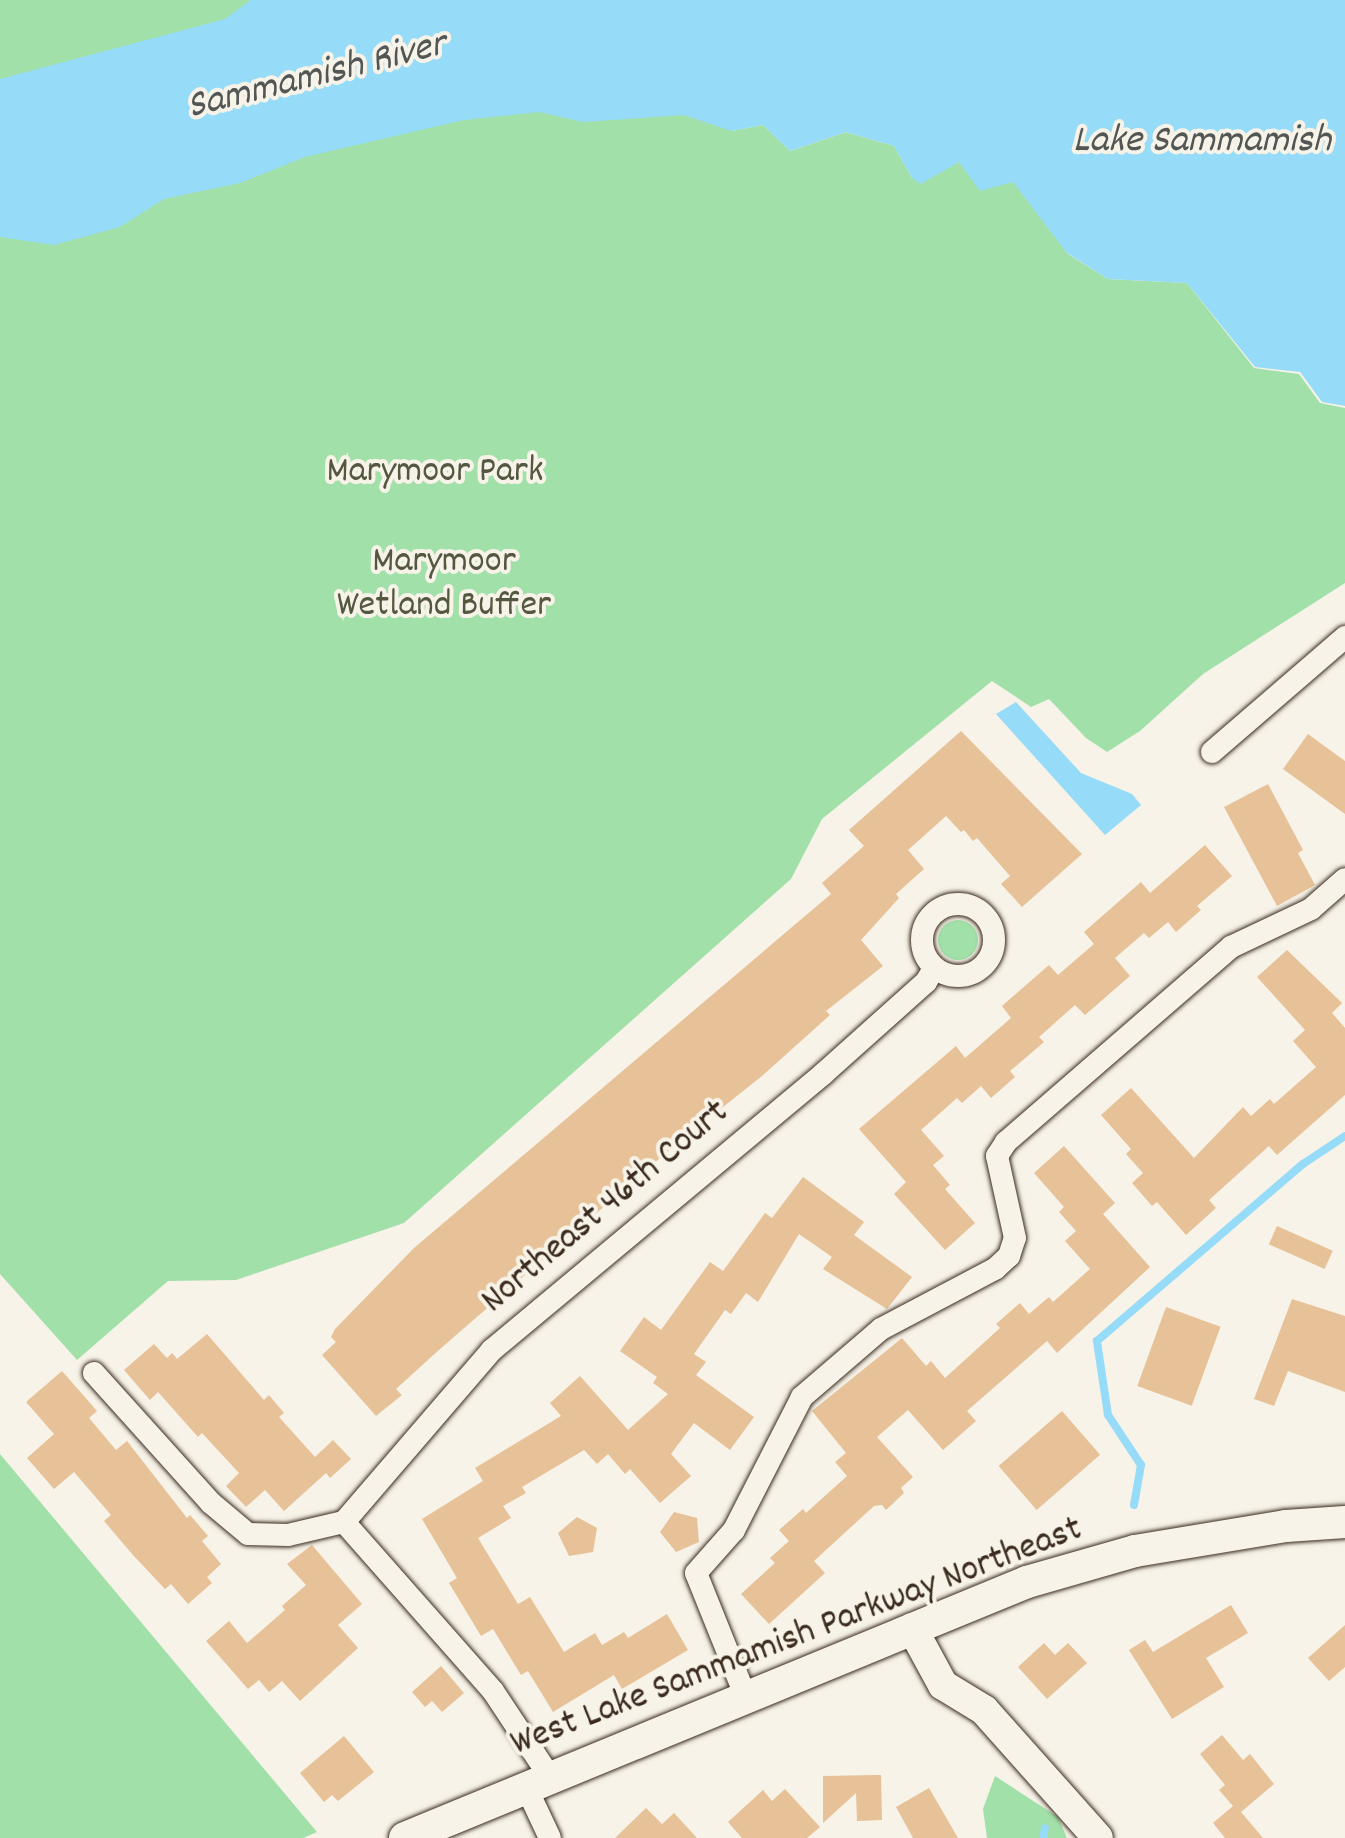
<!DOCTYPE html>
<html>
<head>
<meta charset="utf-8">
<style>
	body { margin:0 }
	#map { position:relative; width:1345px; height:1838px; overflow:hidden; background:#f7f3e8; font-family:Dekko,sans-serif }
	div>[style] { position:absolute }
	.green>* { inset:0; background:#a2e0a9 }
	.round { border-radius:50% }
	.water>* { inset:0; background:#96dbf8 }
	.stream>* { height:8px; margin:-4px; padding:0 4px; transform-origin:4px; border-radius:4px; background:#96dbf8 }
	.building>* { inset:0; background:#e7c197; transform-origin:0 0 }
	.roads { filter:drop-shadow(0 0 2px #3b2a1e) drop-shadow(0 0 2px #3b2a1e) }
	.minor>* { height:22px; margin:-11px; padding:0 11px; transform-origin:11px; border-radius:11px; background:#f7f3e8 }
	.minor>.ring { margin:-11px; padding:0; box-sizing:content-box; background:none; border:22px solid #f7f3e8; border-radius:50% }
	.tertiary>* { height:30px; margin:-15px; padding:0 15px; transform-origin:15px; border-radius:15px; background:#f7f3e8 }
	.secondary>* { height:32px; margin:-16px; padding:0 16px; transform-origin:16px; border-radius:16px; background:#f7f3e8 }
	span { translate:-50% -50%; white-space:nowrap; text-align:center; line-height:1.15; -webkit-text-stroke:8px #f7f3e8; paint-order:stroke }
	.park-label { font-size:38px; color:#555841 }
	.street-label { font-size:38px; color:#3b2a1e }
	.water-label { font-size:40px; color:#525654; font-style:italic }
</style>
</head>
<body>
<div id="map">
	<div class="green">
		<div style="clip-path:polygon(0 0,724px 0,731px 131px,763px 125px,790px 151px,846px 132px,894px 146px,912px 178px,960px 162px,1013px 181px,1068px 254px,1108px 279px,1187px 283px,1254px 368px,1299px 374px,1320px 403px,1345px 408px,1345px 583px,1203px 674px,1140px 731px,1107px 752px,1086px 738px,1049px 699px,1031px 707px,992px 681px,822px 819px,791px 879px,404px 1223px,236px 1280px,168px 1281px,77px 1360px,0 1274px)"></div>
		<div class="round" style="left:938px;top:920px;width:40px;height:40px"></div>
		<div style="clip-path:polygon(0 1454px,317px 1832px,303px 1838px,0 1838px)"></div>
		<div style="clip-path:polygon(995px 1776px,1058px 1817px,1067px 1838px,987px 1838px,983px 1809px)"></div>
	</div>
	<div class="water">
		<div style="clip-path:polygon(251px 0,1345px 0,1345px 406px,1322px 402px,1300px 372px,1255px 367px,1187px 283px,1108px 279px,1067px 253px,1013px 182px,980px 191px,959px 162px,921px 184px,912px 178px,894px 146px,846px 132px,790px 151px,763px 125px,731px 131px,684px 115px,583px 122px,539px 112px,464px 120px,305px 157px,240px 183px,164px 199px,120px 227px,54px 245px,0 237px,0 79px,225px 19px)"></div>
		<div style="clip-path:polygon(1016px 702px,1081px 773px,1132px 794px,1141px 805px,1105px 835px,996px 714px)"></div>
	</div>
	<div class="stream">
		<div style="left:1134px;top:1505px;width:41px;rotate:-80.1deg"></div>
		<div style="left:1141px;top:1465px;width:60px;rotate:-123.4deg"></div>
		<div style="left:1108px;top:1415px;width:75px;rotate:-98.5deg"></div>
		<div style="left:1097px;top:1341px;width:272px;rotate:-40.7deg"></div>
		<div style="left:1303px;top:1164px;width:50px;rotate:-33.7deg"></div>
		<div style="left:1043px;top:1838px;width:10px;rotate:-79deg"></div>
	</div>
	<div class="building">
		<div style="clip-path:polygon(961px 731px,1082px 854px,1022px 907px,1001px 884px,1010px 876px,977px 838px,973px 841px,964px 830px,961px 832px,946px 816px,908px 850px,924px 869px,896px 894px,899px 898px,861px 940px,883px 966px,826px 1011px,830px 1015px,762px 1076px,674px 1146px,440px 1349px,396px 1389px,402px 1395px,376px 1416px,322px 1355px,336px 1342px,331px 1337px,335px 1329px,414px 1248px,831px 894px,822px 883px,864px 846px,849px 830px)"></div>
		<div style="clip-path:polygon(1308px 734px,1345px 761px,1345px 814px,1283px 769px)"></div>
		<div style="clip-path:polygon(1268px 784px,1303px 850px,1298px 853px,1315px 885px,1277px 906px,1224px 807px)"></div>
		<div style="clip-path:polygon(1205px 845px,1232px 876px,1197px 906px,1201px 910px,1176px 932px,1168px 922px,1149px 938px,1144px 933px,1115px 958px,1130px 976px,1085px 1015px,1075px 1005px,1039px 1037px,1044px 1042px,1010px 1071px,1015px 1077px,991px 1098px,981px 1086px,962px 1103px,957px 1098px,921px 1130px,944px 1156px,933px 1165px,950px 1185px,945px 1189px,975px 1223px,945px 1250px,894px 1194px,906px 1182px,859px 1129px,956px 1046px,965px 1058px,1011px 1018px,1002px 1006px,1049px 965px,1058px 975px,1094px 944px,1084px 932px,1141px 882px,1150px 893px)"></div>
		<div style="clip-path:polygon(1287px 950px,1342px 1003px,1332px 1013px,1345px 1028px,1345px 1095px,1277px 1155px,1269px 1146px,1209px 1200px,1216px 1208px,1186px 1235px,1157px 1202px,1152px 1206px,1132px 1183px,1143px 1173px,1126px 1154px,1131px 1149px,1101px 1115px,1131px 1088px,1194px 1158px,1243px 1107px,1251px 1116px,1270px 1099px,1274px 1104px,1316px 1067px,1293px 1041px,1305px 1030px,1257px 977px)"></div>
		<div style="clip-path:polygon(1064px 1146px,1115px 1203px,1103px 1214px,1150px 1267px,1057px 1353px,1047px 1341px,967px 1411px,976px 1421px,943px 1450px,908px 1410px,877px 1437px,913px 1477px,901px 1488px,904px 1493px,886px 1510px,882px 1505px,874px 1506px,814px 1561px,825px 1573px,769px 1624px,741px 1594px,775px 1563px,770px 1558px,789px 1541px,779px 1530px,803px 1509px,806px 1513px,847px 1476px,835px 1462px,846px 1453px,812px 1411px,902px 1338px,926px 1366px,931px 1361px,945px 1378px,1000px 1328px,996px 1324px,1020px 1303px,1029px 1314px,1049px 1297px,1053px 1302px,1090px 1269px,1065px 1241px,1076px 1231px,1059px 1212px,1064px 1207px,1034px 1173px)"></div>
		<div style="clip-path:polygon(803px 1177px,864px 1222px,854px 1235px,912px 1277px,887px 1309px,823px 1269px,832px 1257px,799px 1234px,758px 1302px,746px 1293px,731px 1314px,725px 1310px,694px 1354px,706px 1362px,696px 1375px,754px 1417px,730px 1450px,694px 1423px,671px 1454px,691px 1476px,660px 1503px,630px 1469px,625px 1474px,608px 1454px,597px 1464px,584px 1450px,522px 1487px,526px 1493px,503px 1506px,511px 1518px,478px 1538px,518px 1604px,530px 1597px,564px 1652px,595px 1633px,602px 1645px,624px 1632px,628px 1638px,667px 1614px,688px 1650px,622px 1689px,614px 1675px,553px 1712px,528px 1671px,521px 1675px,493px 1629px,481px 1636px,449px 1583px,457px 1578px,422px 1519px,483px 1481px,475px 1468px,561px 1416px,550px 1403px,580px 1376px,628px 1430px,668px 1394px,653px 1383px,657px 1377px,620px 1351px,644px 1317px,661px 1330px,710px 1262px,723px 1271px,765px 1213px,772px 1218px)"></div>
		<div style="left:1277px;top:1226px;width:61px;height:20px;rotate:24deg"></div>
		<div style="clip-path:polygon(1292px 1299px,1345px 1316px,1345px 1392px,1288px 1371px,1274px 1406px,1254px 1399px)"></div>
		<div style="left:1166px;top:1307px;width:58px;height:84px;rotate:20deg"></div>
		<div style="clip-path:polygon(207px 1334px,264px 1400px,269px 1395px,284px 1413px,279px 1417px,315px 1457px,333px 1440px,351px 1459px,330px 1478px,326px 1473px,284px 1511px,265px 1490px,246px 1507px,226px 1486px,239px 1473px,202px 1433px,198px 1437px,158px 1392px,150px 1400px,124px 1370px,154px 1344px,167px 1358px,172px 1353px,177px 1359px)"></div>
		<div style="clip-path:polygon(62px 1371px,97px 1411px,89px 1418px,116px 1450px,127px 1441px,187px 1518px,190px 1515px,208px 1536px,202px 1541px,221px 1564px,207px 1577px,212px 1583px,188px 1604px,171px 1584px,165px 1589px,132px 1554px,104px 1521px,111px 1515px,74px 1472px,54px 1489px,27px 1458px,54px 1434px,26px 1402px)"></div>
		<div style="left:1062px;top:1411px;width:58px;height:84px;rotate:49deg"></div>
		<div style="clip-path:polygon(674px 1512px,697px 1518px,699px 1542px,676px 1552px,660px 1532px)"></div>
		<div style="clip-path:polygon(577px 1517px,597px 1528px,593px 1552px,569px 1556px,558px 1533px)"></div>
		<div style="clip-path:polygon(312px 1545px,362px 1604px,338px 1625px,358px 1648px,300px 1701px,282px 1681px,269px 1692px,259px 1680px,248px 1689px,206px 1641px,229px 1621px,247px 1643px,285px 1610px,282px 1606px,306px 1585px,287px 1564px)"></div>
		<div style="clip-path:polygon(1231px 1605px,1248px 1633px,1206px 1658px,1224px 1687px,1172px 1719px,1129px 1650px,1145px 1640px,1153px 1652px)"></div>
		<div style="clip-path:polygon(1345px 1625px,1345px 1667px,1329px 1681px,1308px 1658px)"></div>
		<div style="clip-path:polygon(1044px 1643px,1055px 1655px,1068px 1643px,1087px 1663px,1047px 1699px,1018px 1667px)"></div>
		<div style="clip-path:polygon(441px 1666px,464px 1693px,442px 1712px,432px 1701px,425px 1707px,412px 1692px)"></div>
		<div style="clip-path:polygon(1222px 1735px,1243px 1760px,1250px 1754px,1274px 1784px,1241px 1812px,1263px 1838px,1225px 1838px,1213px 1823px,1233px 1806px,1219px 1790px,1225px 1785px,1200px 1754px)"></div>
		<div style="clip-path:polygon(344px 1736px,374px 1772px,338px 1801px,332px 1795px,324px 1802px,300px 1773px)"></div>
		<div style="clip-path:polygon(876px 1775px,881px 1775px,882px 1820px,857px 1821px,856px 1793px,823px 1823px,823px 1776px)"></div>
		<div style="clip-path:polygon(929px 1788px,958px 1838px,913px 1838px,896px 1807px)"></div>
		<div style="clip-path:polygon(785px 1789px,820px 1827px,807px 1838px,742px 1838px,728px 1822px,763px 1790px,772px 1801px)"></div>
		<div style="clip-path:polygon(646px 1808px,662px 1824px,674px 1813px,697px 1838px,615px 1838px)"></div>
	</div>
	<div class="roads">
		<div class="minor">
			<div style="left:1212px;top:752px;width:176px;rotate:-40.8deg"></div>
			<div class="ring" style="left:922px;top:904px;width:50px;height:50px"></div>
			<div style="left:94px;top:1373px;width:175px;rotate:48deg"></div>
			<div style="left:211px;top:1503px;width:48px;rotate:40deg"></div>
			<div style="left:248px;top:1534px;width:40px;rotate:1.4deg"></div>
			<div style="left:288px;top:1535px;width:57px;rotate:-13.1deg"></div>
			<div style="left:344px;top:1522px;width:225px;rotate:48.6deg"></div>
			<div style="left:493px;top:1691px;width:103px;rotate:56.5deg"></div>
			<div style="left:344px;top:1522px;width:227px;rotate:-49.3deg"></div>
			<div style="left:492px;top:1350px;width:431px;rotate:-39.8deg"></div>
			<div style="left:823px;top:1074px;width:138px;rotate:-41.8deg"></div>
			<div style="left:926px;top:982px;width:16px;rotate:-60deg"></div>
			<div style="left:745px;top:1695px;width:131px;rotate:-111.9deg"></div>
			<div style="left:696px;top:1573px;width:57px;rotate:-48.5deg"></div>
			<div style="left:734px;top:1530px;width:149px;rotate:-62.9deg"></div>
			<div style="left:802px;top:1397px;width:104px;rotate:-40.7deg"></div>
			<div style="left:881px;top:1329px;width:129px;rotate:-27.8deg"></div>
			<div style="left:995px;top:1269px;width:19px;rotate:-43deg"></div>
			<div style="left:1009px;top:1256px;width:19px;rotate:-72deg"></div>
			<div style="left:1015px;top:1238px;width:84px;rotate:-102.4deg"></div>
			<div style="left:997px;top:1156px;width:17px;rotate:-57deg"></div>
			<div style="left:1006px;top:1142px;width:298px;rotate:-40.9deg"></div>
			<div style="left:1231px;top:947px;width:89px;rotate:-25.4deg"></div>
			<div style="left:1311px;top:909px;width:45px;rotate:-41.4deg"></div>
			<div style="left:526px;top:1787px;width:56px;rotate:64.8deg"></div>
		</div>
		<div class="tertiary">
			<div style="left:912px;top:1628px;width:65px;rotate:61.5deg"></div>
			<div style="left:943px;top:1685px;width:48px;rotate:31.4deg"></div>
			<div style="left:984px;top:1710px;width:171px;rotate:48.3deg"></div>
		</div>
		<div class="secondary">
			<div style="left:405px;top:1838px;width:673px;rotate:-22.37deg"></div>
			<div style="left:1027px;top:1582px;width:112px;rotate:-16deg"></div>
			<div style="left:1135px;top:1551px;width:153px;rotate:-9.4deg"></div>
			<div style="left:1286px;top:1526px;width:59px;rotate:-3.9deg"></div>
		</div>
	</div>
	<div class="park-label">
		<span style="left:435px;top:473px">Marymoor Park</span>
		<span style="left:444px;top:585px">Marymoor<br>Wetland Buffer</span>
	</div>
	<div class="street-label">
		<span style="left:606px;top:1208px;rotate:-40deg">Northeast 46th Court</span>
		<span style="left:797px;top:1638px;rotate:-21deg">West Lake Sammamish Parkway Northeast</span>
	</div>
	<div class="water-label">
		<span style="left:317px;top:78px;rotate:-14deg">Sammamish River</span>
		<span style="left:1202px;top:143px">Lake Sammamish</span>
	</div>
</div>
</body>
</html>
